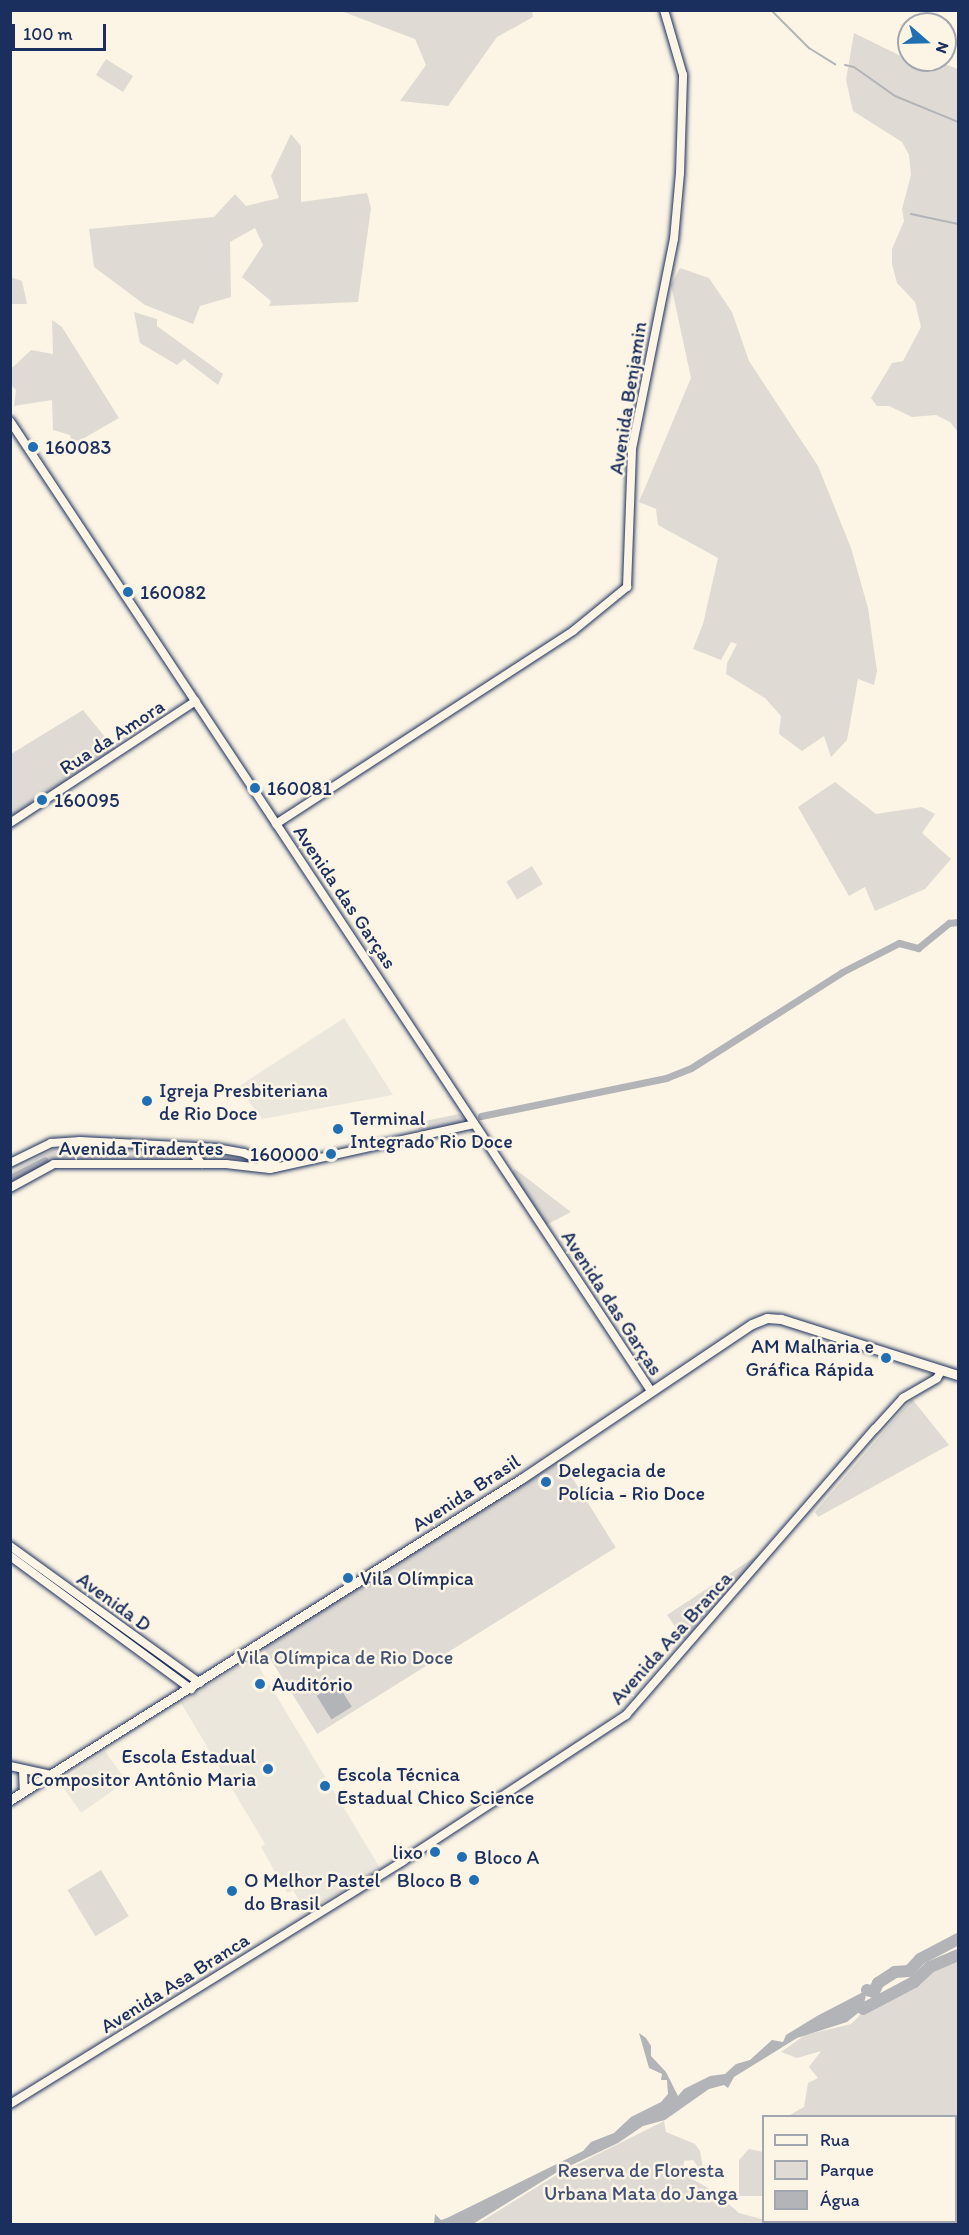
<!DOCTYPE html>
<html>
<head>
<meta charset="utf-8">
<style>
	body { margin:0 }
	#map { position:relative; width:969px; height:2235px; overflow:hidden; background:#fcf5e5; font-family:Itim,sans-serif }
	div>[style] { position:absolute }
	.built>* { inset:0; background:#ece7dc; transform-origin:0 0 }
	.green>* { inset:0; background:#dfdbd4; transform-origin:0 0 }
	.water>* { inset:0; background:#b2b4b8; transform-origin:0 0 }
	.stream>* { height:2px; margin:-1px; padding:0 1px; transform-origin:1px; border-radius:1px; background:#b2b4b8 }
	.canal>* { height:7px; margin:-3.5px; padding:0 3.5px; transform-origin:3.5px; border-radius:3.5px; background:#b2b4b8 }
	.river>* { height:12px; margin:-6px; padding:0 6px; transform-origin:6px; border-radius:6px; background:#b2b4b8 }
	.roads { filter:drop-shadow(0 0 2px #1b2f5e) drop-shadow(0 0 2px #1b2f5e) }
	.tertiary>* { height:8px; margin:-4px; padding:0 4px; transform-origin:4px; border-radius:4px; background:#fcf5e5 }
	.secondary>* { height:8px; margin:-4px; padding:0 4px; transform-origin:4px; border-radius:4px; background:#fcf5e5 }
	.primary>* { height:9px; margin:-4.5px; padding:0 4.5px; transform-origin:4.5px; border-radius:4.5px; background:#fcf5e5 }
	.dots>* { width:16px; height:16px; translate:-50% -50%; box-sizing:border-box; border:3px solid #fcf5e5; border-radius:50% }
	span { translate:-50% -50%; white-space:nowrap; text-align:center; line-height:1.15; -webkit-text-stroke:5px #fcf5e5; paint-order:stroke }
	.street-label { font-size:20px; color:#1b2f5e }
	.poi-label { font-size:20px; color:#1b2f5e }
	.left { translate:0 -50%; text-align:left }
	.right { translate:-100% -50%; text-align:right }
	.park-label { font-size:20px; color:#425176 }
	.frame { position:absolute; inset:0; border:12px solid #1b2f5e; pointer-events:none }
	.legend { position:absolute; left:762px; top:2115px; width:195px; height:108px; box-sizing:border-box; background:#fcf5e5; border:2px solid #a2a6af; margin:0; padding:8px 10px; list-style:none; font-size:18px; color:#1b2f5e }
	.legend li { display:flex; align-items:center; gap:12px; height:30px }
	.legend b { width:30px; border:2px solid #a2a6af }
	.north { position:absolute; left:897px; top:12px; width:60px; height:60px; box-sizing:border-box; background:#fcf5e5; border:2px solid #a2a6af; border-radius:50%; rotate:110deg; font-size:16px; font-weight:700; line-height:24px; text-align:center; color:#1b2f5e }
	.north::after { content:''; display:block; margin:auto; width:21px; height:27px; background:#1f6fb2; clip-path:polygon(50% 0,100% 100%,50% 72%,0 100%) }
	.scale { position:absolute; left:12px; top:24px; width:94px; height:27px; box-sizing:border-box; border:3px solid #1b2f5e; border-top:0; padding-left:8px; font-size:18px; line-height:21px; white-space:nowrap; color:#1b2f5e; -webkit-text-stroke:4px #fcf5e5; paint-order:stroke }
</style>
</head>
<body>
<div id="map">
	<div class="built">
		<div style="clip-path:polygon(344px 1018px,393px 1095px,262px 1119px,238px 1087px)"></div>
		<div style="clip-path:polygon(253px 1657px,380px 1868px,306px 1912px,293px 1890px,287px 1893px,261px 1847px,265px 1844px,181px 1703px)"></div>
		<div style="left:105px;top:1751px;width:37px;height:55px;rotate:55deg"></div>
	</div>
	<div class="green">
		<div style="clip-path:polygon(532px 11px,533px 17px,497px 37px,448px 106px,400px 101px,426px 65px,415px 39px,341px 11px)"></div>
		<div style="clip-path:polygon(854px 33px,909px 60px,936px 61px,958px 69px,958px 432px,950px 422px,936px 415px,912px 417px,889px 406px,877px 406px,871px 398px,892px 363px,903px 361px,921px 327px,915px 302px,897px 283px,892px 264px,892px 249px,904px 221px,902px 209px,911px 175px,909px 155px,902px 142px,853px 111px,846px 80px)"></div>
		<div style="left:106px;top:59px;width:32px;height:19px;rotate:32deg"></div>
		<div style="clip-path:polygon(291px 134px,301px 146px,301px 202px,367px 193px,371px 208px,358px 302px,269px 306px,271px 301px,242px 277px,263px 245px,255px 228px,230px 242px,231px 297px,200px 306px,193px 324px,145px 305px,94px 267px,89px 229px,214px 217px,235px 194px,246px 206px,279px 198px,271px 176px)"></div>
		<div style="clip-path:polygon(680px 268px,709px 278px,732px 312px,749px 361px,818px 466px,851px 548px,868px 608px,877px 671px,874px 685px,858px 679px,847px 740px,831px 757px,824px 736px,802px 751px,779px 734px,781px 716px,765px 698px,726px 674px,727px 663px,737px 644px,731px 642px,721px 660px,693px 649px,703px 624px,718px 558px,658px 525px,656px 509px,639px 502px,691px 378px,671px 285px)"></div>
		<div style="clip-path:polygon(10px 277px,22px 281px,27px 304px,11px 304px)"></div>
		<div style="clip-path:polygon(134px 312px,157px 319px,157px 326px,223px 374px,218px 385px,184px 359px,177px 365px,140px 343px)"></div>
		<div style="clip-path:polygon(52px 320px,62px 327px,119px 418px,72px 445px,70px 435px,53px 430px,52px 400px,14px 406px,16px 390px,11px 385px,11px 369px,31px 350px,53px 354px)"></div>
		<div style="clip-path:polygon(83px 710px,118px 753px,11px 823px,11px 754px)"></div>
		<div style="clip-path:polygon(835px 782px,876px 814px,922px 807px,935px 814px,922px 833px,951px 859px,925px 889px,875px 911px,865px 887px,849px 896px,798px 807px)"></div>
		<div style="left:532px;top:866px;width:21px;height:30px;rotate:59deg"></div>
		<div style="clip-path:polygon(459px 1114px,465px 1117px,458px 1124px,424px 1133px,418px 1129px,420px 1122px)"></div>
		<div style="clip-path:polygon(67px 1142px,155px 1146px,165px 1159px,75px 1159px,50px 1163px,11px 1188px,11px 1172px)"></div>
		<div style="clip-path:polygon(207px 1151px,240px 1152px,255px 1160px,209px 1160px)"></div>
		<div style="clip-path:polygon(515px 1169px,571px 1212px,546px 1225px,512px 1172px)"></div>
		<div style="clip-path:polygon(912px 1399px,949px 1445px,818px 1517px,815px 1512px)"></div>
		<div style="left:558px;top:1455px;width:109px;height:352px;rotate:58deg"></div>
		<div style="clip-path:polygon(773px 1545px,689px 1646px,667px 1615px)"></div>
		<div style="left:101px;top:1870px;width:54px;height:39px;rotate:59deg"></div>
		<div style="clip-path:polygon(958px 1958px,958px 2224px,796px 2224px,795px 2222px,956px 2222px,956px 2116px,788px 2116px,804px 2107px,808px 2083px,818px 2078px,809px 2067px,821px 2051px,797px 2058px,781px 2052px,805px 2035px,851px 2024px,865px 2010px,905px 1989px,934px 1966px)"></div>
		<div style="clip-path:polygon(664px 2121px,666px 2132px,695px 2144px,700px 2151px,703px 2167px,698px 2167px,693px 2160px,684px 2161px,683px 2174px,710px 2189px,715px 2204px,723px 2199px,739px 2213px,780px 2224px,477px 2224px,558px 2174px)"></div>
		<div style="clip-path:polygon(749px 2149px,763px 2152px,763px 2196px,739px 2196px,739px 2160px)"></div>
	</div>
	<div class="water">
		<div style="left:337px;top:1683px;width:28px;height:24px;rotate:58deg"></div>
		<div style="clip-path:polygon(867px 1990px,863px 2009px,847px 2022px,797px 2038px,734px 2077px,728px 2088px,724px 2085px,709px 2089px,665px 2120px,643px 2126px,618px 2143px,559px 2171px,473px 2224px,434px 2224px,435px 2214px,441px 2220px,447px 2218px,583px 2151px,591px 2142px,614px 2133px,631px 2117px,661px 2102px,668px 2094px,667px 2080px,661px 2080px,662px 2074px,649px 2068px,639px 2033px,646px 2038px,651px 2046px,651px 2056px,666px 2072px,678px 2096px,684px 2089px,710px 2076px,725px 2074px,736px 2064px,750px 2060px,772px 2040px,783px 2042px,786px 2035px,817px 2016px)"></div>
	</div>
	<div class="stream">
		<div style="left:771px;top:10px;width:54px;rotate:45deg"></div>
		<div style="left:809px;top:48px;width:31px;rotate:32deg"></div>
		<div style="left:845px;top:65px;width:9px;rotate:13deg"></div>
		<div style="left:854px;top:67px;width:50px;rotate:35.3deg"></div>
		<div style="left:895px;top:96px;width:68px;rotate:22.4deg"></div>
		<div style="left:911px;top:214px;width:48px;rotate:12deg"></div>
	</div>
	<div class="canal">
		<div style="left:481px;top:1116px;width:189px;rotate:-11.6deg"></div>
		<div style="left:666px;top:1078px;width:27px;rotate:-22deg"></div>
		<div style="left:691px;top:1068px;width:179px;rotate:-32.4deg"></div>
		<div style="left:842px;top:972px;width:64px;rotate:-27deg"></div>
		<div style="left:899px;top:943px;width:20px;rotate:15deg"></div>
		<div style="left:918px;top:948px;width:40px;rotate:-39deg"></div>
		<div style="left:949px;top:923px;width:9px;rotate:-6deg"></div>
		<div style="left:10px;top:1178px;width:39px;rotate:-27deg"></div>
	</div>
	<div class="river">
		<div style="left:867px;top:1990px;width:7px;rotate:16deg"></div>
		<div style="left:874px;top:1992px;width:10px;rotate:-66deg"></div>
		<div style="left:878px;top:1983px;width:20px;rotate:-33deg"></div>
		<div style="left:895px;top:1972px;width:14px;rotate:-4deg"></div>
		<div style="left:909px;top:1971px;width:16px;rotate:-47deg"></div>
		<div style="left:920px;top:1959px;width:43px;rotate:-27.8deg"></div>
		<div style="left:863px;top:2009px;width:58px;rotate:-27.9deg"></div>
		<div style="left:914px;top:1982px;width:22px;rotate:-43deg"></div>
		<div style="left:930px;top:1967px;width:30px;rotate:-23deg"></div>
	</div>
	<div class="roads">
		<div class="tertiary">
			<div style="left:10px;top:823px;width:222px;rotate:-33.3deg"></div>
			<div style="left:276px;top:824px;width:354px;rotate:-33deg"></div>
			<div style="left:573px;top:631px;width:70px;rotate:-39.2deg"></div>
			<div style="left:627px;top:587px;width:138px;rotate:-87.9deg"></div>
			<div style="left:632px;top:449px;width:214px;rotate:-78.7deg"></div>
			<div style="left:674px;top:239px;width:66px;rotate:-84.8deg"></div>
			<div style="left:680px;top:173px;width:98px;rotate:-88.2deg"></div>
			<div style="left:683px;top:75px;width:68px;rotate:-106.3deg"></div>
			<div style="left:10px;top:1163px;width:46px;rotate:-26deg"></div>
			<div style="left:51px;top:1143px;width:29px;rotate:-4deg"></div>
			<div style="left:80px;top:1141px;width:136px;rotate:2.9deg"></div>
			<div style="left:216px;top:1148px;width:28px;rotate:10deg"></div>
			<div style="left:244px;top:1153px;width:35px;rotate:24deg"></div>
			<div style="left:202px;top:1164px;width:11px;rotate:-131deg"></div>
			<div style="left:195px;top:1156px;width:12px;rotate:-48deg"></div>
			<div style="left:10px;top:1188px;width:50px;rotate:-28.6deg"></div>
			<div style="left:54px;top:1164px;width:172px"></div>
			<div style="left:226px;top:1164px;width:44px;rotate:6.5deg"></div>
			<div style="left:270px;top:1169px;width:209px;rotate:-12.4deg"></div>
			<div style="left:10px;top:1546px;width:234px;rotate:35.8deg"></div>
			<div style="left:10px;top:1556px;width:225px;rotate:36.3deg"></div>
			<div style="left:10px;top:1766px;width:42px;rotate:12.4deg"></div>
			<div style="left:23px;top:1769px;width:23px;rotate:88deg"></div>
			<div style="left:10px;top:2104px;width:462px;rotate:-31.7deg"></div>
			<div style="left:403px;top:1861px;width:267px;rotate:-33.2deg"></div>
			<div style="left:626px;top:1715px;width:379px;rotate:-49deg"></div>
			<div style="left:875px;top:1429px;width:42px;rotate:-47.9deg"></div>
			<div style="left:903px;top:1398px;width:39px;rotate:-30deg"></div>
			<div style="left:937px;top:1378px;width:9px;rotate:-58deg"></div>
		</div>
		<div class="secondary">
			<div style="left:10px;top:421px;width:1163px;rotate:56.54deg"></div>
		</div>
		<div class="primary">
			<div style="left:10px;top:1800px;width:603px;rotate:-32.14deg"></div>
			<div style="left:521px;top:1479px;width:278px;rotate:-33.9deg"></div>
			<div style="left:752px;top:1324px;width:16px;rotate:-22deg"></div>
			<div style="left:767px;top:1318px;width:14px;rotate:4deg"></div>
			<div style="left:781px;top:1319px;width:186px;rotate:17.6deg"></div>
		</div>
	</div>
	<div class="dots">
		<div style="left:33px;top:447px;background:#1f6fb2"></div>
		<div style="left:128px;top:592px;background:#1f6fb2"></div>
		<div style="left:255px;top:788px;background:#1f6fb2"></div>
		<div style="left:42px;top:800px;background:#1f6fb2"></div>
		<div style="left:147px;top:1101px;background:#1f6fb2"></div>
		<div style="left:338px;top:1129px;background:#1f6fb2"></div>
		<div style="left:331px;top:1154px;background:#1f6fb2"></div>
		<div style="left:886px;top:1358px;background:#1f6fb2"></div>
		<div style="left:546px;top:1482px;background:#1f6fb2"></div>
		<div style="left:348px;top:1578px;background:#1f6fb2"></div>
		<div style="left:260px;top:1684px;background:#1f6fb2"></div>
		<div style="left:268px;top:1769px;background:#1f6fb2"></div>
		<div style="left:325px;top:1786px;background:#1f6fb2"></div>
		<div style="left:435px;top:1852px;background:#1f6fb2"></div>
		<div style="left:462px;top:1857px;background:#1f6fb2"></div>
		<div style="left:474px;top:1880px;background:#1f6fb2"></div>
		<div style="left:232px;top:1891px;background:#1f6fb2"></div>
	</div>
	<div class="street-label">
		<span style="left:628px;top:398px;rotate:-81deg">Avenida Benjamin</span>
		<span style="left:112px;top:737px;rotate:-33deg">Rua da Amora</span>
		<span style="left:345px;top:897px;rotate:56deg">Avenida das Garças</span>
		<span style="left:141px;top:1148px">Avenida Tiradentes</span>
		<span style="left:612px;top:1303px;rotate:57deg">Avenida das Garças</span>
		<span style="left:466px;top:1493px;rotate:-33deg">Avenida Brasil</span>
		<span style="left:114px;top:1602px;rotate:36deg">Avenida D</span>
		<span style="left:671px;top:1638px;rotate:-48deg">Avenida Asa Branca</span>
		<span style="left:175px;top:1983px;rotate:-32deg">Avenida Asa Branca</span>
	</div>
	<div class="poi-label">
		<span class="left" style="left:45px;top:447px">160083</span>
		<span class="left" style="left:140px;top:592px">160082</span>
		<span class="left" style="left:267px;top:788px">160081</span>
		<span class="left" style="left:54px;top:800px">160095</span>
		<span class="left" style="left:159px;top:1102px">Igreja Presbiteriana<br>de Rio Doce</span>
		<span class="left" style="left:350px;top:1130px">Terminal<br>Integrado Rio Doce</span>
		<span class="right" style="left:319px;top:1154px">160000</span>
		<span class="right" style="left:874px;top:1358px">AM Malharia e<br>Gráfica Rápida</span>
		<span class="left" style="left:558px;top:1482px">Delegacia de<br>Polícia - Rio Doce</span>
		<span class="left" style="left:360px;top:1578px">Vila Olímpica</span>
		<span class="left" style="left:272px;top:1684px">Auditório</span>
		<span class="right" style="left:256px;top:1768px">Escola Estadual<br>Compositor Antônio Maria</span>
		<span class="left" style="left:337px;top:1786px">Escola Técnica<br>Estadual Chico Science</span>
		<span class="right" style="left:423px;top:1852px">lixo</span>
		<span class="left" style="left:474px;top:1857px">Bloco A</span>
		<span class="left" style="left:244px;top:1892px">O Melhor Pastel<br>do Brasil</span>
		<span class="right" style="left:462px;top:1880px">Bloco B</span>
	</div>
	<div class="park-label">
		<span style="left:345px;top:1657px">Vila Olímpica de Rio Doce</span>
		<span style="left:641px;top:2182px">Reserva de Floresta<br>Urbana Mata do Janga</span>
	</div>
	<div class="frame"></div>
	<ul class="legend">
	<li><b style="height:8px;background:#fcf5e5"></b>Rua</li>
	<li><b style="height:16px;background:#dfdbd4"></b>Parque</li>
	<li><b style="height:16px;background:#b2b4b8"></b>Água</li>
	</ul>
	<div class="north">N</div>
	<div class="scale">100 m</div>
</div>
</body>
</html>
